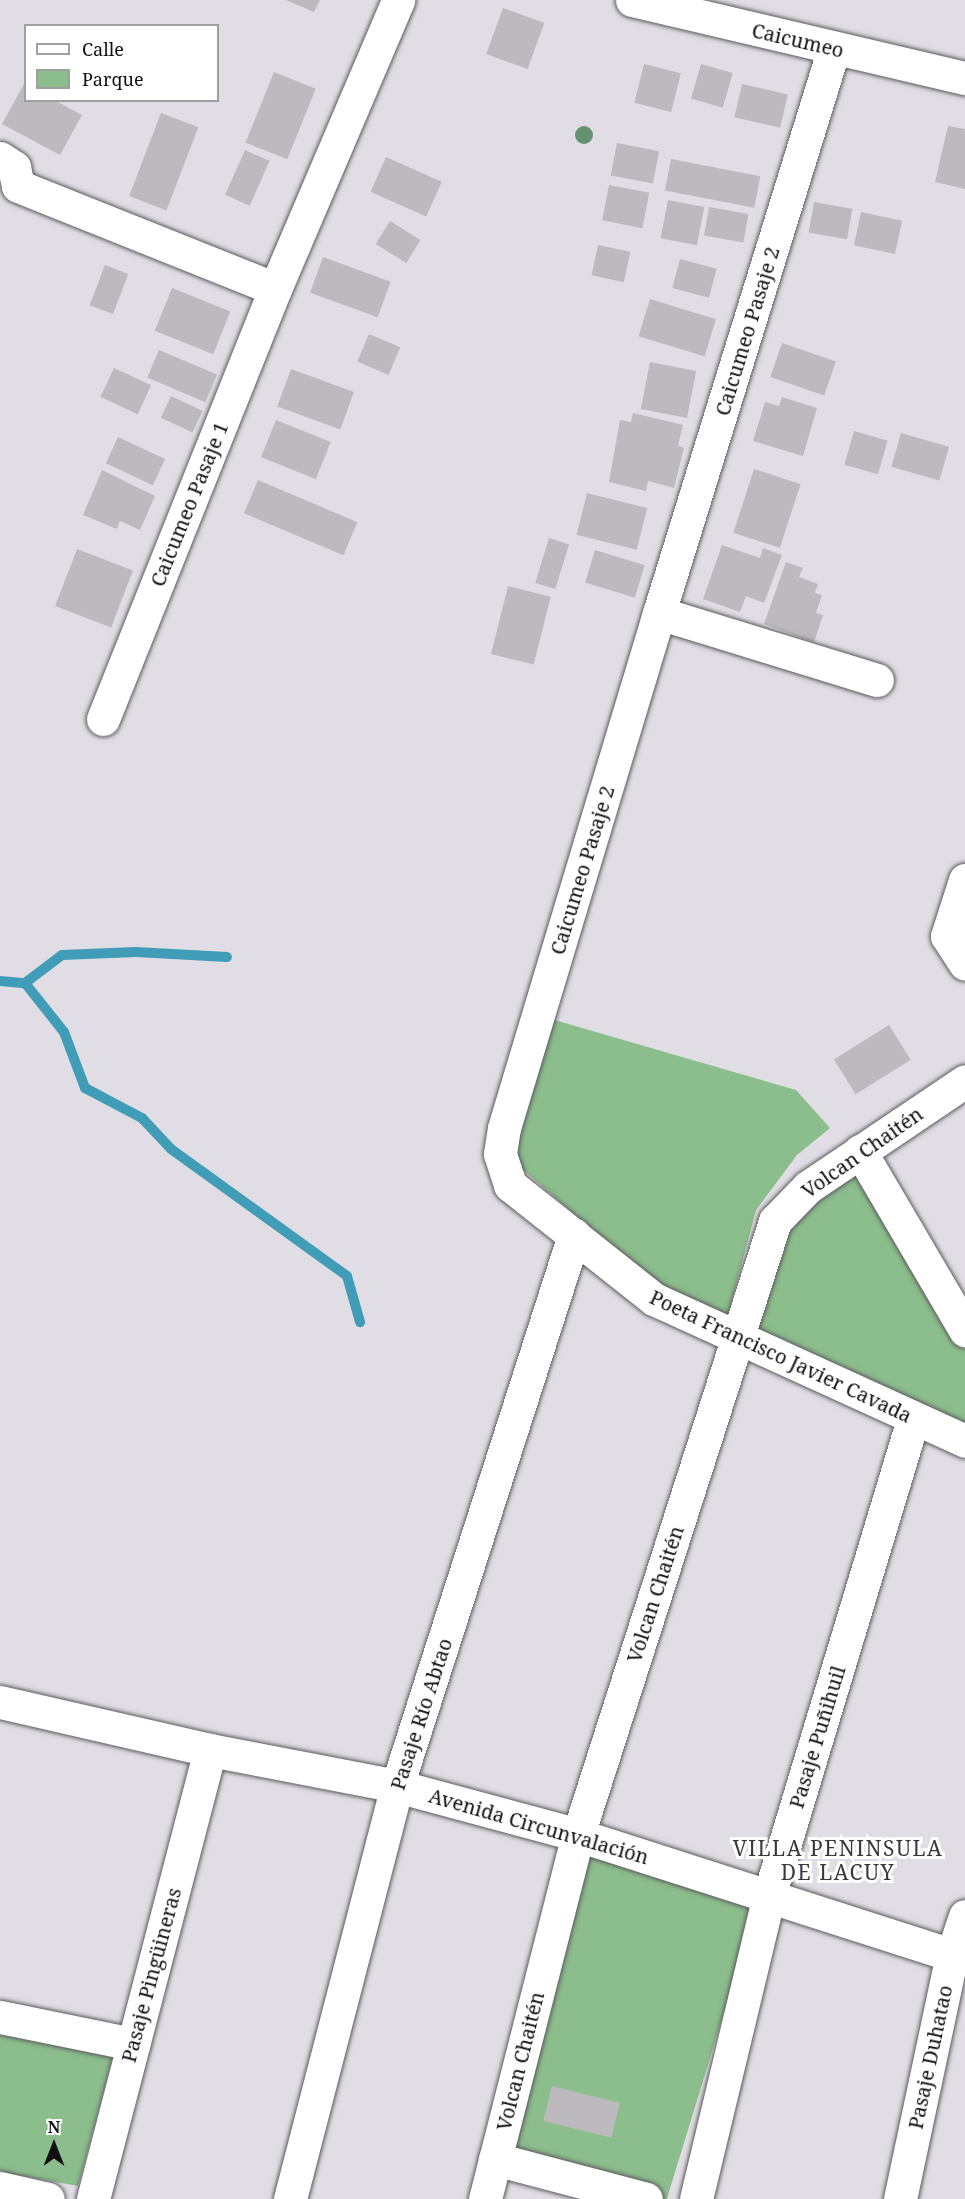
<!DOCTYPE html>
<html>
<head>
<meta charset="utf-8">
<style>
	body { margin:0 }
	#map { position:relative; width:965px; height:2199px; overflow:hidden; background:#e0dee4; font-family:"Noto Serif",serif }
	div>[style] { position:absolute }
	.green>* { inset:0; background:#8cbd8c; transform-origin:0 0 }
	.stream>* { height:10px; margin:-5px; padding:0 5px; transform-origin:5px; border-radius:5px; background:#419db7 }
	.building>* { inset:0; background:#bcbabf; transform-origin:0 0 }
	.roads { filter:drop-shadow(0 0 2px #5c5a5f) drop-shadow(0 0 2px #5c5a5f) }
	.minor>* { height:33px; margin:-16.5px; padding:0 16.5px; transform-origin:16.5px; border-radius:16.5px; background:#fff }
	.trees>* { width:18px; height:18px; margin:-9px; border-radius:50%; background:#65926e }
	span { translate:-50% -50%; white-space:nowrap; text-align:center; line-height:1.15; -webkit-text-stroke:6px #fff; paint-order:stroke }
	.street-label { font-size:20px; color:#100f11 }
	.neighbourhood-label { font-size:21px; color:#3a383d; letter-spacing:1.5px }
	.legend { position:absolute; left:24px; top:24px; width:195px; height:78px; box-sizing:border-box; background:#fff; border:2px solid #9f9fa0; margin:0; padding:8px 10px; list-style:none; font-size:18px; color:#100f11 }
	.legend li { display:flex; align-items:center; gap:12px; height:30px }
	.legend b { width:30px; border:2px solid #9f9fa0 }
	.north { position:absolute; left:24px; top:2115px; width:60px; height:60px; -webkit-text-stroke:4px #fff; paint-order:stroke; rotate:0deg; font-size:16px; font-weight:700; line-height:24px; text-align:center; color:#100f11 }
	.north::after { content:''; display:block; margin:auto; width:21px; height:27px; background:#100f11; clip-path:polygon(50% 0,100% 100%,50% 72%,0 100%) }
</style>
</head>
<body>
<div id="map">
	<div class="green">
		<div style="clip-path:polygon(551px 1019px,796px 1090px,830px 1128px,797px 1155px,756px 1210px,728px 1316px,663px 1291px,513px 1161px)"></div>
		<div style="clip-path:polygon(860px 1151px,965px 1330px,965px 1441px,738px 1335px,775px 1221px)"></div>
		<div style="left:585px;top:1851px;width:180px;height:312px;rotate:17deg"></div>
		<div style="clip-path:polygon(0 2025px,115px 2049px,78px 2186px,0 2172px)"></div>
	</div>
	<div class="stream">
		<div style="left:0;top:981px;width:25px;rotate:5deg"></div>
		<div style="left:25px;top:983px;width:63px;rotate:51.5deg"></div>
		<div style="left:64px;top:1032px;width:60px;rotate:69.4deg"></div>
		<div style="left:85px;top:1088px;width:64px;rotate:27.8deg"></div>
		<div style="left:142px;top:1118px;width:42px;rotate:46.9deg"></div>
		<div style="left:171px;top:1149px;width:217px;rotate:35.8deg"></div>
		<div style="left:347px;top:1276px;width:48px;rotate:74.2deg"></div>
		<div style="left:25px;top:983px;width:46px;rotate:-37.1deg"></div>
		<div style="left:62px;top:955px;width:74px;rotate:-2.3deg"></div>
		<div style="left:136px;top:952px;width:91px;rotate:3.1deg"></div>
	</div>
	<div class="building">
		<div style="clip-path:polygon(286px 0,320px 0,314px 12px)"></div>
		<div style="left:503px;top:8px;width:44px;height:49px;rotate:20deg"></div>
		<div style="left:644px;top:64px;width:38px;height:40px;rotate:14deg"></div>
		<div style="left:701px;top:64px;width:33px;height:36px;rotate:16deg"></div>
		<div style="left:274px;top:72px;width:45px;height:76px;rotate:22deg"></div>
		<div style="clip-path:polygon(24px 84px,26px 100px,54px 100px,82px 115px,60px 155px,2px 124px)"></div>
		<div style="left:742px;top:84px;width:47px;height:34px;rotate:13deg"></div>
		<div style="left:161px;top:113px;width:40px;height:89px;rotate:21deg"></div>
		<div style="clip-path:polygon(948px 126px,965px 129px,965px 189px,935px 182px)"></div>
		<div style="left:617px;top:143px;width:43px;height:33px;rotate:11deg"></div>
		<div style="left:245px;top:150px;width:27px;height:49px;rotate:24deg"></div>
		<div style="left:386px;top:157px;width:61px;height:38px;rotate:24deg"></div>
		<div style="left:671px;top:159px;width:91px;height:32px;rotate:11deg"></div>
		<div style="left:609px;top:185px;width:41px;height:36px;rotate:11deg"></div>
		<div style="left:668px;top:200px;width:37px;height:39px;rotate:11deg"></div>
		<div style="left:814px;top:202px;width:39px;height:31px;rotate:10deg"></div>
		<div style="left:709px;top:207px;width:40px;height:29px;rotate:10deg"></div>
		<div style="left:861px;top:212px;width:42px;height:34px;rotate:12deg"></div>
		<div style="left:390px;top:221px;width:36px;height:27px;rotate:32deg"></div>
		<div style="left:598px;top:245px;width:33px;height:31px;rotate:12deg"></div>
		<div style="left:323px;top:257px;width:72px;height:38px;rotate:20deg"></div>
		<div style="left:680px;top:259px;width:38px;height:30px;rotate:15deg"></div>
		<div style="left:105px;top:265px;width:25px;height:43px;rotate:21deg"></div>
		<div style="left:172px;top:288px;width:63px;height:46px;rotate:22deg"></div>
		<div style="left:650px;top:299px;width:69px;height:39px;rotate:17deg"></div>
		<div style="left:369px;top:334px;width:34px;height:30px;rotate:23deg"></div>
		<div style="left:782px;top:343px;width:57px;height:36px;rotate:19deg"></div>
		<div style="left:159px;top:350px;width:63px;height:30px;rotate:23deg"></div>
		<div style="left:650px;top:362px;width:47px;height:48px;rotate:11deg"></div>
		<div style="left:114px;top:368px;width:41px;height:32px;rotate:25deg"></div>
		<div style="left:291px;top:369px;width:67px;height:40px;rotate:20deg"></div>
		<div style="left:171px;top:396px;width:35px;height:24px;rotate:25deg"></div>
		<div style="clip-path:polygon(782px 397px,817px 408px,803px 456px,753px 441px,765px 402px,779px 406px)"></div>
		<div style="clip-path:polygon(633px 413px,683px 425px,678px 446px,684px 448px,674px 488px,648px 481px,646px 491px,609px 482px,620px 420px,631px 422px)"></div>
		<div style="left:276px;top:420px;width:59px;height:40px;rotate:22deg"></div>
		<div style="left:854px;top:431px;width:35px;height:35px;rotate:16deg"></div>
		<div style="left:901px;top:433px;width:50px;height:35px;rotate:16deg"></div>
		<div style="left:118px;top:437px;width:52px;height:29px;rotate:25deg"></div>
		<div style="left:754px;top:469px;width:49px;height:67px;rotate:18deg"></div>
		<div style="clip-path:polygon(102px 470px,155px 496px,140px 530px,120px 521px,117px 529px,83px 515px)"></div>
		<div style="left:258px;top:480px;width:108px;height:36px;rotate:23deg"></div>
		<div style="left:587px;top:493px;width:62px;height:43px;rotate:14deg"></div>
		<div style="left:549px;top:538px;width:21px;height:47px;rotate:17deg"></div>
		<div style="clip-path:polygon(722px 545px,760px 558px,763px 548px,782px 555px,764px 603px,746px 596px,740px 612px,703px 599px)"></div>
		<div style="left:77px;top:549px;width:60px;height:61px;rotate:21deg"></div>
		<div style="left:595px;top:550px;width:52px;height:34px;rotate:17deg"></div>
		<div style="clip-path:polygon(786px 562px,803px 568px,799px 577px,818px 584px,815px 593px,822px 595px,816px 613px,823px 615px,814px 642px,764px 624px)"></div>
		<div style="left:508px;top:586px;width:44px;height:70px;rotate:14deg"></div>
		<div style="left:889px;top:1025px;width:41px;height:65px;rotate:58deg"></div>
		<div style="left:552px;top:2086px;width:70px;height:36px;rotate:14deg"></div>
	</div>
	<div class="roads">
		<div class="minor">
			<div style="left:632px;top:0;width:342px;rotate:13.2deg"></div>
			<div style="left:834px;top:48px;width:591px;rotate:107.21deg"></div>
			<div style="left:659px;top:613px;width:538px;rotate:106.75deg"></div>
			<div style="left:504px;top:1128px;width:26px;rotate:99deg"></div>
			<div style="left:500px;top:1154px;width:33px;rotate:72deg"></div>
			<div style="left:510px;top:1185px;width:184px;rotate:38.4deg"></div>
			<div style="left:654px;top:1299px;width:342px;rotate:24.5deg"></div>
			<div style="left:0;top:158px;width:17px;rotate:33deg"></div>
			<div style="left:14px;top:167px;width:19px;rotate:78deg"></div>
			<div style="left:18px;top:186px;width:277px;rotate:21.8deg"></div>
			<div style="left:659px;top:613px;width:228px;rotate:17.1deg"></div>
			<div style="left:103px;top:719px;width:463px;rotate:-68.2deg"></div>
			<div style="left:275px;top:289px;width:314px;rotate:-66.9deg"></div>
			<div style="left:965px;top:880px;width:59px;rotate:107.8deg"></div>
			<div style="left:947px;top:936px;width:33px;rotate:57deg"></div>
			<div style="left:860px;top:1151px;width:208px;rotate:59.6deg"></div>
			<div style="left:0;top:1702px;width:215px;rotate:12.9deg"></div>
			<div style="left:210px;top:1750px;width:190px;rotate:10.9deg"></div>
			<div style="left:397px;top:1786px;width:188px;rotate:15.1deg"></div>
			<div style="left:578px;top:1835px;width:406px;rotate:17.8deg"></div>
			<div style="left:0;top:2017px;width:136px;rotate:11.5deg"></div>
			<div style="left:495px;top:2159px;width:156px;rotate:14.8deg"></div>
			<div style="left:0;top:2188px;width:49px;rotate:12.9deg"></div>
			<div style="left:93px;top:2199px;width:464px;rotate:-75.4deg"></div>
			<div style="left:290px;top:2199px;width:427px;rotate:-75.5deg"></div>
			<div style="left:397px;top:1786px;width:579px;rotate:-72.19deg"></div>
			<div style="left:485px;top:2199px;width:376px;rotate:-75.7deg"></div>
			<div style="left:578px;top:1835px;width:645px;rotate:-72.21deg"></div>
			<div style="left:775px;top:1221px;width:47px;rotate:-45.9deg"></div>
			<div style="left:808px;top:1187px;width:189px;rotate:-34deg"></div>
			<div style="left:696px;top:2199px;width:312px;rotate:-76.5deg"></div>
			<div style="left:769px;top:1896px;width:499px;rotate:-73.2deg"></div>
			<div style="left:900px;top:2199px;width:249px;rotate:-78deg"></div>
			<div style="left:952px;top:1955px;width:41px;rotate:-71.6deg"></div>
		</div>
	</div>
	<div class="trees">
		<div style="left:584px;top:135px"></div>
	</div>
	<div class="street-label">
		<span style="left:798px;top:40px;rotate:13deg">Caicumeo</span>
		<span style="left:747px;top:331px;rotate:-73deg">Caicumeo Pasaje 2</span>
		<span style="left:189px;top:504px;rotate:-68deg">Caicumeo Pasaje 1</span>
		<span style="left:582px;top:870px;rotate:-73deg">Caicumeo Pasaje 2</span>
		<span style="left:862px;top:1152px;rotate:-35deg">Volcan Chaitén</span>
		<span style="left:781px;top:1356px;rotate:25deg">Poeta Francisco Javier Cavada</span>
		<span style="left:655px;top:1594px;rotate:-72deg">Volcan Chaitén</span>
		<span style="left:421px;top:1714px;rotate:-72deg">Pasaje Río Abtao</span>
		<span style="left:817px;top:1737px;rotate:-73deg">Pasaje Puñihuil</span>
		<span style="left:539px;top:1826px;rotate:16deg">Avenida Circunvalación</span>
		<span style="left:151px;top:1975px;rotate:-75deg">Pasaje Pingüineras</span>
		<span style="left:930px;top:2057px;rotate:-78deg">Pasaje Duhatao</span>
		<span style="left:520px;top:2061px;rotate:-76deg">Volcan Chaitén</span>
	</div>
	<div class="neighbourhood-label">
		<span style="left:838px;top:1860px">VILLA PENINSULA<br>DE LACUY</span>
	</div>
	<ul class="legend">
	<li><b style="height:8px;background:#fff"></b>Calle</li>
	<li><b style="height:16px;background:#8cbd8c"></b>Parque</li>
	</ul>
	<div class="north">N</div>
</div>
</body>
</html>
